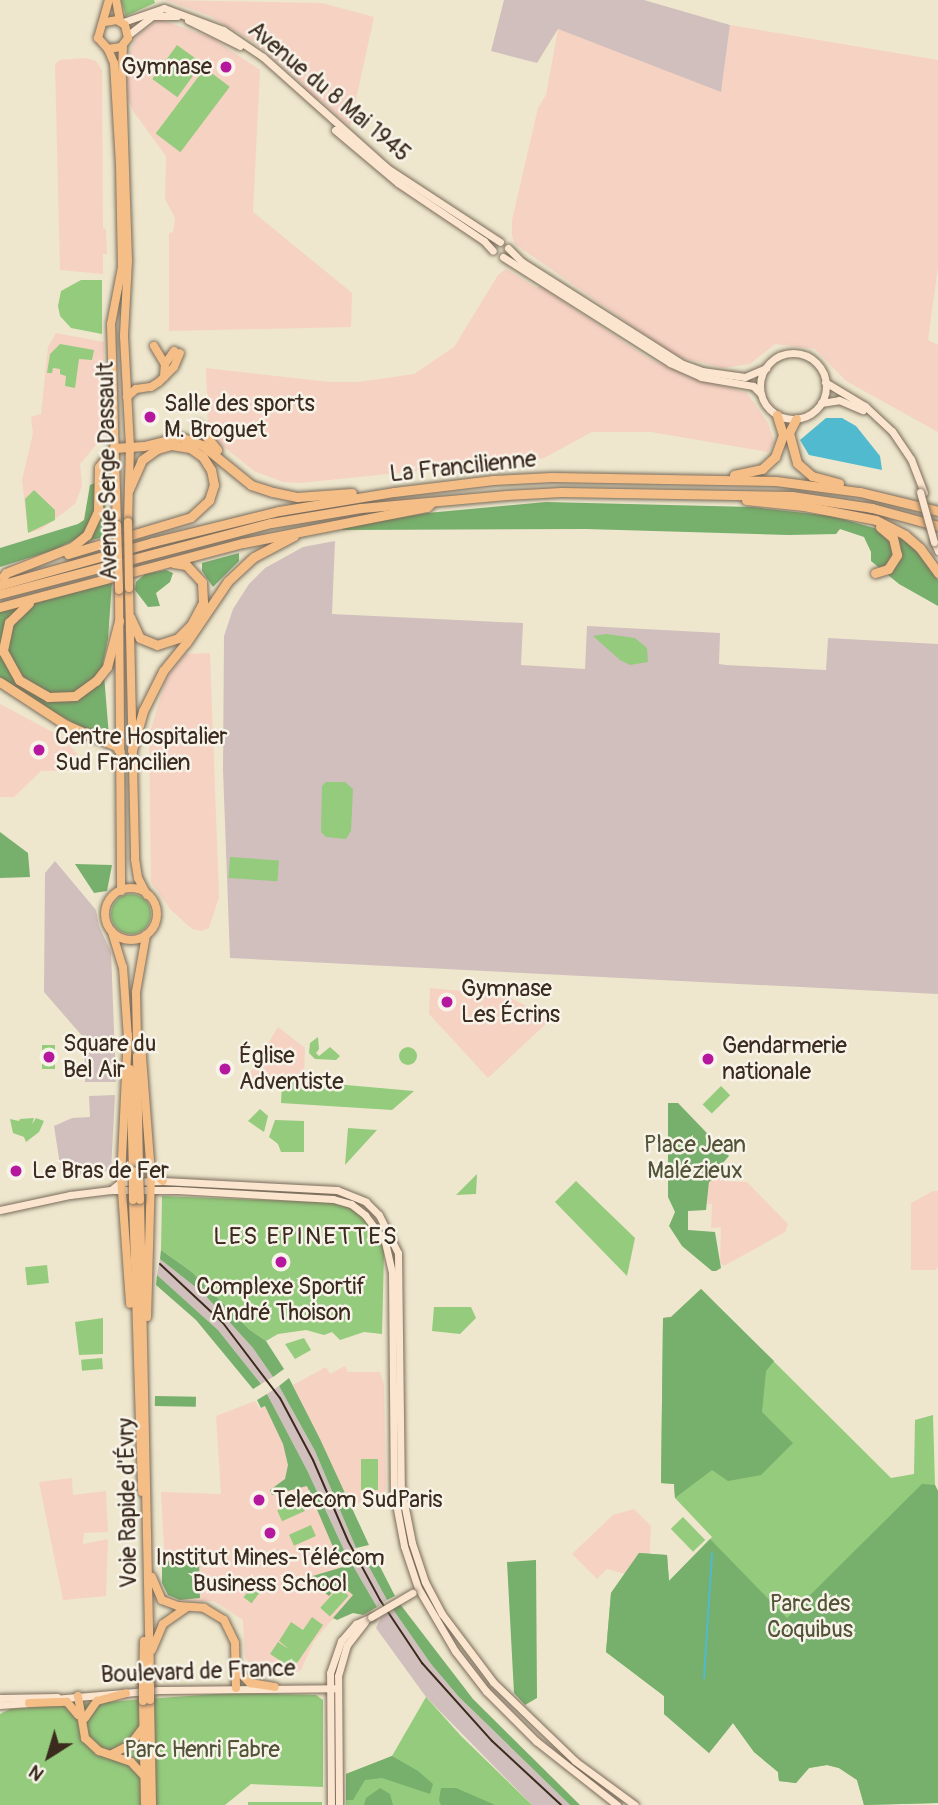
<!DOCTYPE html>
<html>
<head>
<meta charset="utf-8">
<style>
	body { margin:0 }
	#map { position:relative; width:938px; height:1805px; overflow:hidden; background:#eee7cd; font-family:Pangolin,sans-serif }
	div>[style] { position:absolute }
	.built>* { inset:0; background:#f6d2c3 }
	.industrial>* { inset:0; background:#d1bfbd }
	.green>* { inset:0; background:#94cb7d; transform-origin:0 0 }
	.round { border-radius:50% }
	.forest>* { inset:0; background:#77af6c; transform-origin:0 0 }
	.water>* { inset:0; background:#51bace }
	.stream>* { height:2px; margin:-1px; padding:0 1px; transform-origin:1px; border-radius:1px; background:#51bace }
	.roads { filter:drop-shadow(0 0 2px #7a6c5b) drop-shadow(0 0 2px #7a6c5b) }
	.secondary>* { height:7px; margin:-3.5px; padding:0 3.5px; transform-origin:3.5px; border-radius:3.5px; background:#fbe5cf }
	.secondary>.ring { margin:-3.5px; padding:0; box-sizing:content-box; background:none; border:7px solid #fbe5cf; border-radius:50% }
	.primary>* { height:8px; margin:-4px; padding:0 4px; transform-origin:4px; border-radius:4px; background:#f6be87 }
	.primary>.ring { margin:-4px; padding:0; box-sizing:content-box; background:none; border:8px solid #f6be87; border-radius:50% }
	.trunk>* { height:9px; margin:-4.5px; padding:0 4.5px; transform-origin:4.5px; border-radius:4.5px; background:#f6be87 }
	.rail>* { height:2px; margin:-1px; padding:0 1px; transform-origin:1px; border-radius:1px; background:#3b2a1e }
	.bridges { filter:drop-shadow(0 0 2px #7a6c5b) drop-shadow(0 0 2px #7a6c5b) }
	.secondary-bridge>* { height:7px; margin:-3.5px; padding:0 3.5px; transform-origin:3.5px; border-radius:3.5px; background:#fbe5cf }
	.primary-bridge>* { height:8px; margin:-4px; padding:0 4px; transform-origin:4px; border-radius:4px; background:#f6be87 }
	.dots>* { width:19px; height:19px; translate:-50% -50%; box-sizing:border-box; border:4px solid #f7f3e8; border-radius:50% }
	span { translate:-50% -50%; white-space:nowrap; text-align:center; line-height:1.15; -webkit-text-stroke:5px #f7f3e8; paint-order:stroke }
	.poi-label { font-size:23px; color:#3b2a1e }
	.right { translate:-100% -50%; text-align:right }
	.left { translate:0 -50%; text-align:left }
	.street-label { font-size:23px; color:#3b2a1e }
	.park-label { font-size:23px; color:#515236 }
	.neighbourhood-label { font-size:24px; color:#3b2a1e; letter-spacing:2px }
	.north { position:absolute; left:14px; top:1721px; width:70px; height:70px; -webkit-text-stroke:5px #f7f3e8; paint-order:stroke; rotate:217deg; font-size:19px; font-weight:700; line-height:28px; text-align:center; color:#3b2a1e }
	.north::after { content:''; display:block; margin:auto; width:24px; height:32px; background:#3b2a1e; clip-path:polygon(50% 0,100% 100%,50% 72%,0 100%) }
</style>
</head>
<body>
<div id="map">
	<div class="built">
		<div style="clip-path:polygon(165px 0,322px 3px,374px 17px,350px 127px,318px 98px,315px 100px,302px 88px,303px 84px,255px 43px,210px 16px)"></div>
		<div style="clip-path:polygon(159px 19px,212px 38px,260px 70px,253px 212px,352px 293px,351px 327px,169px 331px,169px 233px,173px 232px,175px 218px,165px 199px,166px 156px,133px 111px,128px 98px,126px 63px,136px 36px)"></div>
		<div style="clip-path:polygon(730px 25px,938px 60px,938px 267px,928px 340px,938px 345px,938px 432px,846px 381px,815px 349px,775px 344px,750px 364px,723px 368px,676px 356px,515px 244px,512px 236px,512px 220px,538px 108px,546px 95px,558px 29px,721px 91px)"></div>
		<div style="clip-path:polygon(86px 58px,96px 61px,102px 70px,103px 228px,106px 229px,107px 254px,103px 254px,103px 274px,60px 270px,55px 64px,60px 60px)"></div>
		<div style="clip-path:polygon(506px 269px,537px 288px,540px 286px,648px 358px,685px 375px,747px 393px,768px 423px,774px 442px,768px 452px,651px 432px,592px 432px,544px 458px,300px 483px,283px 482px,254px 471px,208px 434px,206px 368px,330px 382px,358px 382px,414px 374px,454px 347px,498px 275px)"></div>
		<div style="clip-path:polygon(56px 333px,104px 342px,105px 434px,80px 464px,82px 486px,75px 504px,42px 529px,28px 533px,22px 480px,33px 433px,31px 417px,41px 414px,48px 347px)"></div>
		<div style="clip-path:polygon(210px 653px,219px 897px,209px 928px,201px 931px,192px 929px,170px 909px,151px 882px,149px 736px,166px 679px,185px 654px)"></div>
		<div style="clip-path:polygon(0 704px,62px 737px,92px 770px,41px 771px,14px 797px,0 797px)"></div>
		<div style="clip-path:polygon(430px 988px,505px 995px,551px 1019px,488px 1078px,429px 1014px)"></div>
		<div style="clip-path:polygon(278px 1027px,305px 1048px,304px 1080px,287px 1079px,286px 1087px,245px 1082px)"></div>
		<div style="clip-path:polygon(723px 1174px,724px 1181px,747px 1182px,788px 1224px,785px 1232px,724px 1266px,720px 1263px,721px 1227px,711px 1228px,712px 1204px,707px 1204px,709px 1182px)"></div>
		<div style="clip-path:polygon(933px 1191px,938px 1191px,938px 1267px,935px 1270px,911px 1270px,911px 1203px)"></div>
		<div style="clip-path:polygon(345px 1366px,348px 1372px,380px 1372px,384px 1384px,386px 1489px,381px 1497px,351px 1505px,293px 1385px,326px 1367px,330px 1374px)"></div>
		<div style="clip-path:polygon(255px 1401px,260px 1409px,266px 1406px,308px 1484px,338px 1553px,336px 1557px,366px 1609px,341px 1612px,329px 1623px,314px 1641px,301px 1670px,295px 1673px,255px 1668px,245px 1658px,243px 1620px,214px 1601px,185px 1601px,166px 1583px,161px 1492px,221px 1494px,216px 1416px)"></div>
		<div style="clip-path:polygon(72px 1478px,73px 1495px,106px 1491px,108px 1532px,84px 1533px,83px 1544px,108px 1539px,106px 1596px,63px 1600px,39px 1482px)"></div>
		<div style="clip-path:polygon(634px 1509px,651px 1526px,649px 1569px,629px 1575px,607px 1569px,597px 1579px,572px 1554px,613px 1515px)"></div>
	</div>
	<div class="industrial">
		<div style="clip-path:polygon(504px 0,644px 0,730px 25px,721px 92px,558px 29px,537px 63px,491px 51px)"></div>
		<div style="clip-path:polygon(335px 541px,332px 614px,523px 623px,521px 665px,585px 669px,587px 626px,720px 633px,719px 664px,726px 665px,826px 670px,828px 638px,938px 644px,938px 994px,230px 958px,223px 770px,224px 636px,233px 609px,249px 584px,265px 568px,303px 547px)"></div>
		<div style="clip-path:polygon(55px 861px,96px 910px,99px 926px,111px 952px,116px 1082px,85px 1082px,84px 1038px,44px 992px,45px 873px)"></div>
		<div style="clip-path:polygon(115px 1095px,111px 1170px,62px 1178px,54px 1126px,72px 1118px,90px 1117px,89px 1096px)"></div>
		<div style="clip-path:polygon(160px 1259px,203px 1293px,253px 1348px,273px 1377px,261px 1384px,218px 1330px,157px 1275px)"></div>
		<div style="clip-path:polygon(279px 1386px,315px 1451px,356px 1548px,345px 1552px,307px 1470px,267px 1394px)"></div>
		<div style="clip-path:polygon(363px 1556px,387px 1600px,377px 1607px,349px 1559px)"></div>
		<div style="clip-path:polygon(392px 1608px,431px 1664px,459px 1697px,570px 1805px,532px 1805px,426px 1697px,376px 1628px,382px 1614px)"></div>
	</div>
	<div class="green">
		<div style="clip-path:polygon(121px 0,154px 0,155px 3px,126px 16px)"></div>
		<div style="left:177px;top:45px;width:31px;height:42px;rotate:36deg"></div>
		<div style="left:205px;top:68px;width:31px;height:82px;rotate:37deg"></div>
		<div style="clip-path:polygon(81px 280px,102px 280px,102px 334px,71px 328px,60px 316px,58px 306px,61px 291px)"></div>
		<div style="clip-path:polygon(60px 344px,94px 350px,92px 360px,79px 359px,75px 388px,65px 386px,66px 376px,60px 374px,60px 369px,53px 368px,52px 373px,47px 373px,50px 354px)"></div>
		<div style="clip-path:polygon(34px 490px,55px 510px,55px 520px,28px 533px,25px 499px)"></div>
		<div style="clip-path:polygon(606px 634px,635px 638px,647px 648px,648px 662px,630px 665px,620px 660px,593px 636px)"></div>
		<div style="clip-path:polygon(326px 782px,345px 782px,353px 789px,351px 831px,346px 839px,326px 837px,321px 832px,322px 786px)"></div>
		<div style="left:230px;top:857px;width:49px;height:21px;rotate:4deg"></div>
		<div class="round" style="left:111px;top:894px;width:40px;height:40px"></div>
		<div style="clip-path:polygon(318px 1037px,319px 1049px,316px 1053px,319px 1056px,330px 1047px,340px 1056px,336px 1060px,315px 1059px,309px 1053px,310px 1043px)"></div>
		<div style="left:42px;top:1045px;width:13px;height:24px"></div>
		<div class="round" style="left:399px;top:1047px;width:18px;height:18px"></div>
		<div style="clip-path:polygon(289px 1080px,414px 1091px,392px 1110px,281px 1103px,282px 1082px)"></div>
		<div style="left:721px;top:1086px;width:13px;height:26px;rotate:45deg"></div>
		<div style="clip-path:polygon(260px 1109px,268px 1116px,264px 1132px,248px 1121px)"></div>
		<div style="clip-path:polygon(34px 1118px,32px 1124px,36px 1118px,44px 1121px,39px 1132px,26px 1142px,24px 1137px,13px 1133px,10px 1119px,19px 1121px,20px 1119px)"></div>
		<div style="clip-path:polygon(275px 1120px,304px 1121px,304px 1152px,281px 1152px,278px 1144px,269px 1137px)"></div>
		<div style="clip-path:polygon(348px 1128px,377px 1130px,345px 1165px)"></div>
		<div style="clip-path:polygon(477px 1174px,476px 1194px,456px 1195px)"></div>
		<div style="clip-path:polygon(576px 1181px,635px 1238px,627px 1276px,555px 1202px)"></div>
		<div style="clip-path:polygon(162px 1196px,342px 1203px,366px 1217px,380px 1234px,384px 1253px,382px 1334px,364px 1332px,340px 1340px,332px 1332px,324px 1335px,306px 1330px,278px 1334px,266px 1341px,250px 1330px,192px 1272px,161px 1250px)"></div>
		<div style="left:47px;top:1265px;width:18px;height:22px;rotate:84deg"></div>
		<div style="clip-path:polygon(701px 1289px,891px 1478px,914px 1474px,915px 1420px,933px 1415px,935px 1485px,938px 1491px,938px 1803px,864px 1805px,857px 1780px,839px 1768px,827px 1765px,809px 1768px,796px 1783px,779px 1781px,778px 1772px,754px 1752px,733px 1723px,709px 1753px,664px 1714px,664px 1696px,606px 1652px,611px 1593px,639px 1553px,667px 1555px,669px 1581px,712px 1537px,675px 1498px,674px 1484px,661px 1483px,663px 1318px,671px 1317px)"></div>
		<div style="clip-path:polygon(434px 1307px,471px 1307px,476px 1318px,460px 1334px,432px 1331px)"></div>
		<div style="clip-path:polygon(103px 1318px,103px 1354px,79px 1355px,75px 1322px)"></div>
		<div style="clip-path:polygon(304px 1338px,311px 1350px,295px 1359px,285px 1344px)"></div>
		<div style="left:102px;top:1358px;width:11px;height:21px;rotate:85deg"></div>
		<div style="left:361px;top:1459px;width:17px;height:31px"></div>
		<div style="left:300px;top:1500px;width:12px;height:25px;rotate:66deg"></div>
		<div style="left:683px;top:1517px;width:32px;height:17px;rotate:46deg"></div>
		<div style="left:311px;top:1525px;width:12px;height:24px;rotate:66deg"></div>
		<div style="left:255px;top:1582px;width:10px;height:19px;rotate:37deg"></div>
		<div style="left:339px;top:1587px;width:13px;height:28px;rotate:42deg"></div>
		<div style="clip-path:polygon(312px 1617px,323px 1625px,293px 1669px,270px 1654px,278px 1642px,290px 1650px,279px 1641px,291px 1622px,303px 1630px)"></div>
		<div style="clip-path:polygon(229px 1693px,316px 1695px,323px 1700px,323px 1787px,251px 1784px,225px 1805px,0 1805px,0 1714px,10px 1709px)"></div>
		<div style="clip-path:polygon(426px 1697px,461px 1736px,532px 1805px,346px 1805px,346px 1774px,392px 1756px)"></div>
		<div style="left:248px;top:1802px;width:74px;height:3px"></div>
	</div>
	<div class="forest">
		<div style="clip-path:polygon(105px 479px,106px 527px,110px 528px,110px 536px,91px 540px,76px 539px,54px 550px,0 567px,0 548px,78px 524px,84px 520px,90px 485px)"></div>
		<div style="clip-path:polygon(546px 502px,752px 507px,832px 516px,895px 534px,914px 548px,938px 580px,938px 606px,899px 584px,871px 561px,871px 552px,864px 537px,840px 529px,836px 534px,789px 535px,586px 529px,342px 530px,342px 527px,427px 513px)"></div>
		<div style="clip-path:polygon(239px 553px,239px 561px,213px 587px,202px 571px,202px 563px)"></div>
		<div style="clip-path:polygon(166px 570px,173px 573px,170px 582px,156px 593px,160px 606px,148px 607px,135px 590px,136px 582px,145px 574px)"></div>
		<div style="clip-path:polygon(112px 582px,108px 639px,103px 663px,109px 736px,83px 728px,46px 708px,0 677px,0 610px)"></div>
		<div style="clip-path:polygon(0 832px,28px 853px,30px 877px,0 878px)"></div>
		<div style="clip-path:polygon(75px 864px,112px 865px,107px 891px,94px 893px)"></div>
		<div style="clip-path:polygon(668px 1103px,678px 1103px,729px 1156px,722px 1164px,723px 1174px,709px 1182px,706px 1210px,688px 1211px,688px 1230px,715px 1232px,721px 1268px,716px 1271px,712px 1271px,682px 1246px,669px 1226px,675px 1212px,668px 1197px)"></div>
		<div style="clip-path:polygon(161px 1250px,192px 1272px,250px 1330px,266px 1341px,284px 1369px,273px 1377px,253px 1348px,203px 1293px,160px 1259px)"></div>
		<div style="clip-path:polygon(157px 1275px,218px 1330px,261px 1384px,253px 1389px,196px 1320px,156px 1285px)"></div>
		<div style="clip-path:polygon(701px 1289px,774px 1361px,766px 1371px,762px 1412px,793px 1443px,761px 1475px,728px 1481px,712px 1470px,675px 1498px,674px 1484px,661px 1483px,663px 1318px,671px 1317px)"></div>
		<div style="clip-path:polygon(289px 1378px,320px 1439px,369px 1545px,356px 1548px,315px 1451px,279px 1386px)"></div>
		<div style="clip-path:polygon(267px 1394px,307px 1470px,345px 1552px,336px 1554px,307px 1486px,272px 1495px,270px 1490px,285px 1479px,288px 1465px,283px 1444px,265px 1406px,261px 1408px,257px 1400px)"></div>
		<div style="left:155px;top:1396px;width:41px;height:10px;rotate:1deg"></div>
		<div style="clip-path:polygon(922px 1484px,935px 1485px,938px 1491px,938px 1803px,864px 1805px,857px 1780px,839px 1768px,827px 1765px,809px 1768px,796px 1783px,779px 1781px,778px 1772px,754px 1752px,733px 1723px,709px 1753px,664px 1714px,664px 1696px,606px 1652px,611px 1593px,639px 1553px,667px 1555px,669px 1581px,710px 1539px,787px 1618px)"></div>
		<div style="clip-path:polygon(373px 1553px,395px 1596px,387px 1600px,363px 1556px)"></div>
		<div style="clip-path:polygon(199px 1558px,200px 1598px,180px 1600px,168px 1595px,162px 1583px,162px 1562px)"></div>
		<div style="clip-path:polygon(349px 1559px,377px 1607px,363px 1615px,353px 1613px,337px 1620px,333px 1618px,353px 1595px,340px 1584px,329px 1596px,306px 1578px,343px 1567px,340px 1561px)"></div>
		<div style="clip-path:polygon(536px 1560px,537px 1698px,525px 1705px,514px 1693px,507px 1562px)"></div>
		<div style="clip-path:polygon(400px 1604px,473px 1699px,580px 1805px,570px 1805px,459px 1697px,431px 1664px,392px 1608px)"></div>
		<div style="clip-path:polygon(392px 1756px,418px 1771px,433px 1784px,430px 1794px,382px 1778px,365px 1780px,353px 1800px,346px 1800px,346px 1774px)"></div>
		<div style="clip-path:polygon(380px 1788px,390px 1794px,393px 1805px,364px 1805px,366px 1798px)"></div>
		<div style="clip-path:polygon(441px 1788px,456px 1788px,495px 1805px,441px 1805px,439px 1800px)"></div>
	</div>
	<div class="water">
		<div style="clip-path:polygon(826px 418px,842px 418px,856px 426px,880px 456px,882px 470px,809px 455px,800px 440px)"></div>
	</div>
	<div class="stream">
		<div style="left:704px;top:1678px;width:125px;rotate:-86.3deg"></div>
	</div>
	<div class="roads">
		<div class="secondary">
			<div style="left:188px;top:20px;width:58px;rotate:26.6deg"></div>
			<div style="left:123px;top:22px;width:43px;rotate:-18.9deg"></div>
			<div style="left:164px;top:8px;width:63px;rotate:20.4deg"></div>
			<div style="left:223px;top:30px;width:48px;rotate:34deg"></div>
			<div style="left:263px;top:57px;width:166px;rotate:41.8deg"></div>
			<div style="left:387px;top:168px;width:135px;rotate:33.2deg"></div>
			<div style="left:128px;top:35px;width:31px;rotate:-38deg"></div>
			<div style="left:152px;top:16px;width:25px"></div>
			<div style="left:335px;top:130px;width:82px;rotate:40.1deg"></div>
			<div style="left:398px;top:183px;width:104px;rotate:34deg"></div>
			<div style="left:484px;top:241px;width:13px;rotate:48deg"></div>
			<div style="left:508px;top:248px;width:20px;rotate:45deg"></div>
			<div style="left:522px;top:262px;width:191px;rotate:32.4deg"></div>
			<div style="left:683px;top:364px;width:20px;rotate:20deg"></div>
			<div style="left:702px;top:371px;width:43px;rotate:7.9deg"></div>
			<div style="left:745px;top:377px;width:23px;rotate:-23deg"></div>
			<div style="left:503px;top:257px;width:198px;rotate:32.4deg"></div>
			<div style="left:670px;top:363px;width:34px;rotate:24deg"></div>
			<div style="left:701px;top:377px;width:53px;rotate:9.8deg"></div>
			<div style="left:753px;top:386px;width:11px;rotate:45deg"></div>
			<div class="ring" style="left:760px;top:353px;width:59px;height:59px"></div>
			<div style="left:825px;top:382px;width:47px;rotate:31deg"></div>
			<div style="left:865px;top:406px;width:37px;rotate:43deg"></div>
			<div style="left:892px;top:431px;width:34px;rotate:56deg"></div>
			<div style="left:911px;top:459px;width:36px;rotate:69deg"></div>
			<div style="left:821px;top:403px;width:18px;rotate:-9deg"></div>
			<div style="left:839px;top:400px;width:26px;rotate:23deg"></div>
			<div style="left:934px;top:542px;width:10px;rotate:66deg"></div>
			<div style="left:111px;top:1190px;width:13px;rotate:-39deg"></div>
			<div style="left:121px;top:1182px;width:42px;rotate:-1.4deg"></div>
			<div style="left:163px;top:1181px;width:174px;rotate:3deg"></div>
			<div style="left:337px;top:1190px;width:31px;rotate:22deg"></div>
			<div style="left:366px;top:1202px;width:18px;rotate:45deg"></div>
			<div style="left:379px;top:1215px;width:42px;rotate:63.4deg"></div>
			<div style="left:398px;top:1253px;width:235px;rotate:89.3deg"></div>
			<div style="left:401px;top:1488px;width:56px;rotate:78.7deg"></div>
			<div style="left:412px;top:1543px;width:41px;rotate:71.6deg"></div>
			<div style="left:425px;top:1582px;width:36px;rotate:62deg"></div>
			<div style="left:442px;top:1614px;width:85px;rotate:53.1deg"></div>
			<div style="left:493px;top:1682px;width:114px;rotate:43.9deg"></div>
			<div style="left:575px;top:1761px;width:74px;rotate:36.3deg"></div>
			<div style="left:0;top:1210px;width:72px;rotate:-12.1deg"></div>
			<div style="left:70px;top:1195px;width:41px;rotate:-7deg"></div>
			<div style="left:111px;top:1190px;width:66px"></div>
			<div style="left:177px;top:1190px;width:156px;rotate:3.3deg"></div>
			<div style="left:333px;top:1199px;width:19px;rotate:16deg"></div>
			<div style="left:351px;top:1204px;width:18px;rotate:38deg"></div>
			<div style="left:365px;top:1215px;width:34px;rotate:53deg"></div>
			<div style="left:385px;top:1242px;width:32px;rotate:77deg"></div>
			<div style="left:392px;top:1273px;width:220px;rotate:89.5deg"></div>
			<div style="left:394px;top:1493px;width:54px;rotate:79.3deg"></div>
			<div style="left:404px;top:1546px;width:44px;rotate:71.6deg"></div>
			<div style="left:418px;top:1588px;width:73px;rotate:59.6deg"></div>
			<div style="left:455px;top:1651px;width:51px;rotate:52.2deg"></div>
			<div style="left:486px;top:1691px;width:71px;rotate:45deg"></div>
			<div style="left:536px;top:1741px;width:103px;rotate:38.3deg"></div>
			<div style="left:0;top:1698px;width:57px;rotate:-1deg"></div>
			<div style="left:54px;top:1699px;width:105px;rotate:-4.9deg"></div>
			<div style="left:159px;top:1690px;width:178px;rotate:-0.6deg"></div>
			<div style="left:0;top:1705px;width:32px;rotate:-4deg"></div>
			<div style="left:331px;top:1805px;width:132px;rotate:-90.4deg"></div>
			<div style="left:330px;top:1673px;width:34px;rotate:-71deg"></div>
			<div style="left:341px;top:1641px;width:23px;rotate:-49deg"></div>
			<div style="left:356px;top:1624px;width:17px;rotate:-25deg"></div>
			<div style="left:339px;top:1805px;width:129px;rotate:-90.4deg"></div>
			<div style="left:338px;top:1676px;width:32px;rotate:-74deg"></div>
			<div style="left:347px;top:1645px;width:29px;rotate:-52deg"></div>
		</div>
		<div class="primary">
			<div style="left:116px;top:0;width:21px;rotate:79deg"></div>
			<div style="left:105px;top:22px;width:12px;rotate:-9deg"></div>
			<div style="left:117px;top:20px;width:9px;rotate:32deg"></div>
			<div style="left:125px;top:25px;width:13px;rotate:77deg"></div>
			<div style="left:128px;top:38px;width:11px;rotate:128deg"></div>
			<div style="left:121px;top:47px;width:13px;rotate:171deg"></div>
			<div style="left:108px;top:49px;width:15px;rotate:-132deg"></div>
			<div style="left:98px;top:38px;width:40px;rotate:-74deg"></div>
			<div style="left:123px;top:46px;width:35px;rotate:92deg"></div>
			<div style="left:122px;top:81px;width:180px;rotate:88.1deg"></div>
			<div style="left:128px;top:261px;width:75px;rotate:93.1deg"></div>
			<div style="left:124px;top:336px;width:110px;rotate:86.9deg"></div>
			<div style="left:130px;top:446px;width:76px;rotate:91.5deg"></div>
			<div style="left:108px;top:49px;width:15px;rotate:67deg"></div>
			<div style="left:114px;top:63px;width:101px;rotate:86.6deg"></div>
			<div style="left:120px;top:164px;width:103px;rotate:88.9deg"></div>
			<div style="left:122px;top:267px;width:58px;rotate:100.9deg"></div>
			<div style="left:111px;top:324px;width:201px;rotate:88.3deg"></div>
			<div style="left:154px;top:346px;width:21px;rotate:59deg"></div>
			<div style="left:164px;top:377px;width:13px;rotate:-86deg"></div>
			<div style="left:165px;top:364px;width:16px;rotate:-55deg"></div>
			<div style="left:127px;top:397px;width:12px;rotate:-42deg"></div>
			<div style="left:136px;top:389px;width:15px;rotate:-8deg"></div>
			<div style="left:151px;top:387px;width:9px;rotate:-32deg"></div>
			<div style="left:159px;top:382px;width:21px;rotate:-45deg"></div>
			<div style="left:174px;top:367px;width:15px;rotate:-67deg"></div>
			<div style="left:129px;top:588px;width:271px;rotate:88.7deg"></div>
			<div style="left:135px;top:859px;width:19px;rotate:81deg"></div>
			<div style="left:138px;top:878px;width:19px;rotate:62deg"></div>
			<div style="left:119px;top:590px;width:301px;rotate:89.6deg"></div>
			<div class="ring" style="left:105px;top:888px;width:44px;height:44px"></div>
			<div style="left:112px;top:932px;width:37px;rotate:73deg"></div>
			<div style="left:123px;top:967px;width:72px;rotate:86deg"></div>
			<div style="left:128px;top:1035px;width:142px;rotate:92.8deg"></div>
			<div style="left:121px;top:1177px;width:127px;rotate:85.9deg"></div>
			<div style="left:137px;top:1037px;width:8px;rotate:60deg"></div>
			<div style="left:141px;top:1044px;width:131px;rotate:85.6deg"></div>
			<div style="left:151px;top:1175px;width:142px;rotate:91.6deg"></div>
			<div style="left:137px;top:1040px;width:48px;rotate:-91.2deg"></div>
			<div style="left:136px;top:992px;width:58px;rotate:-80deg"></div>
			<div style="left:137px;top:1056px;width:115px;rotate:89deg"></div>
			<div style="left:130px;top:1069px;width:102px;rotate:88.3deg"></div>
			<div style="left:151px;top:1170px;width:16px;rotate:43deg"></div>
			<div style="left:133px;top:1200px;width:292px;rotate:88.2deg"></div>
			<div style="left:140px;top:1200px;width:485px;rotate:88.8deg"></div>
			<div style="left:152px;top:1577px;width:25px;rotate:67deg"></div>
			<div style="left:162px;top:1600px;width:17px;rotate:21deg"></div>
			<div style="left:178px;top:1606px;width:26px;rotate:4deg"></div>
			<div style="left:204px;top:1608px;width:23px;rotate:31deg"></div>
			<div style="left:224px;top:1620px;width:25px;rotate:64deg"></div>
			<div style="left:235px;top:1643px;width:45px;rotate:88.7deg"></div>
			<div style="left:152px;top:1650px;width:28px;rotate:-67deg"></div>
			<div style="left:163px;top:1624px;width:28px;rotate:-35deg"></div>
			<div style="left:236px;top:1669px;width:20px;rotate:45deg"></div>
			<div style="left:250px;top:1683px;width:25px;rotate:9deg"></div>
			<div style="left:143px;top:1684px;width:43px;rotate:-88.7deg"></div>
			<div style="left:78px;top:1696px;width:43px;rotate:80.5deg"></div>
			<div style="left:85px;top:1738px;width:19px;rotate:43deg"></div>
			<div style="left:99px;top:1751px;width:34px;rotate:19deg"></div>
			<div style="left:131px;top:1762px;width:21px;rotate:47deg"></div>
			<div style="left:150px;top:1700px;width:105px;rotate:88.9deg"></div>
			<div style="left:143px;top:1701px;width:104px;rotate:88.9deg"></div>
			<div style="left:29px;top:1703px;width:38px;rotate:-2deg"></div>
			<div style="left:67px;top:1702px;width:17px;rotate:50deg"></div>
			<div style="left:85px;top:1718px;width:21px;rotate:-55deg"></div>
			<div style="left:97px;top:1701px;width:30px;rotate:-15deg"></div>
			<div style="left:112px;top:1754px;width:20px;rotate:-27deg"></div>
			<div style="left:130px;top:1745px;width:25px;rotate:-53deg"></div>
		</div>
		<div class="trunk">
			<div style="left:796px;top:419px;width:16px;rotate:117deg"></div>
			<div style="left:789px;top:433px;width:31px;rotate:75deg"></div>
			<div style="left:797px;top:463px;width:20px;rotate:41deg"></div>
			<div style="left:812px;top:476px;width:28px;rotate:15deg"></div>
			<div style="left:197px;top:425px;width:32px;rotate:51deg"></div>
			<div style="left:734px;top:475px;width:29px;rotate:-12deg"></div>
			<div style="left:762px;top:469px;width:18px;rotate:-43deg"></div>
			<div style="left:775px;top:457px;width:23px;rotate:-70deg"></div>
			<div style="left:783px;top:435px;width:21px;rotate:-107deg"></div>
			<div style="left:746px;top:500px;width:58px;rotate:5.9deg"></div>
			<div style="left:804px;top:506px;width:73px;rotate:11deg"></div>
			<div style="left:876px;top:520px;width:33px;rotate:27deg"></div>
			<div style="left:905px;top:535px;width:20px;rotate:41deg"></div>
			<div style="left:920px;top:548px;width:31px;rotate:54deg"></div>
			<div style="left:68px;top:554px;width:128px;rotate:-16.7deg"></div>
			<div style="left:191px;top:517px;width:25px;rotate:-43deg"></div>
			<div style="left:209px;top:500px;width:16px;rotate:-72deg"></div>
			<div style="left:214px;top:485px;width:15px;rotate:-101deg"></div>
			<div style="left:211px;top:470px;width:15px;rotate:-122deg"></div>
			<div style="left:203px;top:457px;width:16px;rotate:-145deg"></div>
			<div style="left:190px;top:448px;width:19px;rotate:-171deg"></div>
			<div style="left:171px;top:445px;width:15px;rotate:164deg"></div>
			<div style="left:157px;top:449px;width:19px;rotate:144deg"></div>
			<div style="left:142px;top:460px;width:32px;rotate:114deg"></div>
			<div style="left:875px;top:573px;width:14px;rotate:-17deg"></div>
			<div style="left:888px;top:569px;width:17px;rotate:-57deg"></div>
			<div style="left:897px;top:555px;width:17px;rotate:-103deg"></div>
			<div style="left:893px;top:538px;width:17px;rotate:-140deg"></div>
			<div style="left:3px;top:577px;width:5px;rotate:-53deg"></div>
			<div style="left:6px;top:573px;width:71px;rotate:-21.5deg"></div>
			<div style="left:72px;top:547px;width:19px;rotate:-39deg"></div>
			<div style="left:87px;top:535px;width:26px;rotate:-65deg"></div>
			<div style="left:98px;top:511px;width:44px;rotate:-88.7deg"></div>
			<div style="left:99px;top:467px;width:24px;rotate:-52deg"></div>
			<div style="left:114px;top:448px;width:30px;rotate:-4deg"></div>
			<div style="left:144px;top:446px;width:37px;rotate:-14deg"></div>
			<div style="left:180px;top:437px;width:23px;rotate:20deg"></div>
			<div style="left:202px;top:445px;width:63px;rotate:39.2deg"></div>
			<div style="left:251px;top:485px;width:23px;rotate:18deg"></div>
			<div style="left:273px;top:492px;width:25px;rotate:12deg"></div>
			<div style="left:297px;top:497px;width:55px;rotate:-4.2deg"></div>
			<div style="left:0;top:585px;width:159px;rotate:-15.7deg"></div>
			<div style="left:153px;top:542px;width:130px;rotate:-13.8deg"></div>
			<div style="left:279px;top:511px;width:117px;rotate:-9.4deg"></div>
			<div style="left:394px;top:492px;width:100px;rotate:-6.9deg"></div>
			<div style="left:493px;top:480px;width:59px;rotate:-2.9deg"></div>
			<div style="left:552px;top:477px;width:224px;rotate:1deg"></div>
			<div style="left:776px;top:481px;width:85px;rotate:7.5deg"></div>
			<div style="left:860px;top:492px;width:80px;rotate:13.7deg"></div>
			<div style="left:0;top:594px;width:280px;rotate:-14.7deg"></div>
			<div style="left:271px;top:523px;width:91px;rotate:-9.5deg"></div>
			<div style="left:361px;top:508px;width:146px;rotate:-5.1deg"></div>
			<div style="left:506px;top:495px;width:55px;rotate:-3.1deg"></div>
			<div style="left:561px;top:492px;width:231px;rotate:1deg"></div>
			<div style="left:792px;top:496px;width:81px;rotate:8.5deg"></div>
			<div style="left:872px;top:508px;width:68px;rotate:15.3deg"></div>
			<div style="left:29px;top:603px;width:28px;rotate:136deg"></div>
			<div style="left:9px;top:622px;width:30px;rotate:102deg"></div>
			<div style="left:3px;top:651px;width:33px;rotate:61deg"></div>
			<div style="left:19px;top:680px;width:34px;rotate:30deg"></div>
			<div style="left:48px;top:697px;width:27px;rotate:-2deg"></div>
			<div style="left:75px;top:696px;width:26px;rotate:-36deg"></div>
			<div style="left:96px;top:681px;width:18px;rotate:-52deg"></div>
			<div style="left:107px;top:667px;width:48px;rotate:-75.4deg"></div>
			<div style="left:0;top:607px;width:251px;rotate:-14.8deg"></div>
			<div style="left:243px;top:543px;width:187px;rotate:-11.1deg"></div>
			<div style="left:427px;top:507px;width:7px;rotate:-45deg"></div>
			<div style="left:130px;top:617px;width:23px;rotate:65deg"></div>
			<div style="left:140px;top:638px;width:18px;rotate:22deg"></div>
			<div style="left:157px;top:645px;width:22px;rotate:-18deg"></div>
			<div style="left:178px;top:638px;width:18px;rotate:-45deg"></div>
			<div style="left:191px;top:625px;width:26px;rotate:-62deg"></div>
			<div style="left:203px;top:602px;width:20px;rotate:-93deg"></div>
			<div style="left:202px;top:582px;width:23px;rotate:-133deg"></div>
			<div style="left:186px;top:565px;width:13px;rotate:-171deg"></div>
			<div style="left:0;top:682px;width:79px;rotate:33.1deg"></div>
			<div style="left:66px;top:725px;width:54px;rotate:22.8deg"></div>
			<div style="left:116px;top:746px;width:7px;rotate:56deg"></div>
			<div style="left:132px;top:750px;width:41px;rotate:-74.2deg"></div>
			<div style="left:143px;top:711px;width:45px;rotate:-63.4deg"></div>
			<div style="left:163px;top:671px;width:36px;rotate:-51deg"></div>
			<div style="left:186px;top:643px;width:75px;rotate:-55.9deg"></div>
			<div style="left:228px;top:581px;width:35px;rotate:-43deg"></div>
			<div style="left:254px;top:557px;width:45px;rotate:-27.7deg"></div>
		</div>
	</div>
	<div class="rail">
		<div style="left:160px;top:1264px;width:86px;rotate:43.1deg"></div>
		<div style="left:223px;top:1323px;width:94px;rotate:52.8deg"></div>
		<div style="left:280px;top:1398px;width:70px;rotate:62deg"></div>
		<div style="left:313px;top:1460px;width:88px;rotate:66.6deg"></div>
		<div style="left:348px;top:1541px;width:67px;rotate:61.5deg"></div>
		<div style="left:380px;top:1600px;width:76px;rotate:56.3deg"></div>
		<div style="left:422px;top:1663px;width:105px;rotate:48.1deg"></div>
		<div style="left:492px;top:1741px;width:94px;rotate:42.8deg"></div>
	</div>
	<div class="bridges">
		<div class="secondary-bridge">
			<div style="left:920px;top:492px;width:52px;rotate:74.4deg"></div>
			<div style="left:371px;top:1617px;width:48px;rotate:-30.3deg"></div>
		</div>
		<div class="primary-bridge">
			<div style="left:128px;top:522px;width:66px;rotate:89.1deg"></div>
			<div style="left:117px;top:525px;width:65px;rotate:88.2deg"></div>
			<div style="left:133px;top:1171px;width:29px;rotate:90deg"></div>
			<div style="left:139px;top:1171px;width:29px;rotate:88deg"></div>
			<div style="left:143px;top:1684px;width:17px;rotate:90deg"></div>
			<div style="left:150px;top:1685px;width:15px;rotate:90deg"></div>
		</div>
	</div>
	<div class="dots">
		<div style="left:226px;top:67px;background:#b5179e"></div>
		<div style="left:150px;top:417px;background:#b5179e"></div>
		<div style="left:39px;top:750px;background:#b5179e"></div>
		<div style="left:447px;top:1002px;background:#b5179e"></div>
		<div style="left:49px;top:1057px;background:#b5179e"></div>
		<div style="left:708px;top:1059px;background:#b5179e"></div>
		<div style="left:225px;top:1069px;background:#b5179e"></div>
		<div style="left:16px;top:1171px;background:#b5179e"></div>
		<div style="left:281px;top:1262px;background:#b5179e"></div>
		<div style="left:259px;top:1500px;background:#b5179e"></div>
		<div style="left:270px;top:1533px;background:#b5179e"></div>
	</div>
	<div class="poi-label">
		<span class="right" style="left:212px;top:67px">Gymnase</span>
		<span class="left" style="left:164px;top:417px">Salle des sports<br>M. Broguet</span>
		<span class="left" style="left:55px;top:750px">Centre Hospitalier<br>Sud Francilien</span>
		<span class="left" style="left:461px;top:1002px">Gymnase<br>Les Écrins</span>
		<span class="left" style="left:63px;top:1057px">Square du<br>Bel Air</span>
		<span class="left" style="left:722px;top:1059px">Gendarmerie<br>nationale</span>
		<span class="left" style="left:239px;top:1069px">Église<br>Adventiste</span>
		<span class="left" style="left:32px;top:1171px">Le Bras de Fer</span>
		<span style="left:281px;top:1300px">Complexe Sportif<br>André Thoison</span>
		<span class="left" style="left:273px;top:1500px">Telecom SudParis</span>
		<span style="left:270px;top:1571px">Institut Mines-Télécom<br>Business School</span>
	</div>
	<div class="street-label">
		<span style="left:329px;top:92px;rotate:40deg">Avenue du 8 Mai 1945</span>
		<span style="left:463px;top:467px;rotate:-6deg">La Francilienne</span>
		<span style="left:108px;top:471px;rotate:-91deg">Avenue Serge Dassault</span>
		<span style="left:128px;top:1503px;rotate:-91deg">Voie Rapide d'Évry</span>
		<span style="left:198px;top:1672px;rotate:-2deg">Boulevard de France</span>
	</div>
	<div class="park-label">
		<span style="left:695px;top:1158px">Place Jean<br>Malézieux</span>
		<span style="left:810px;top:1617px">Parc des<br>Coquibus</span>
		<span style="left:202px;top:1750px">Parc Henri Fabre</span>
	</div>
	<div class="neighbourhood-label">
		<span style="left:306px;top:1237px">LES EPINETTES</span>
	</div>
	<div class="north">N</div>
</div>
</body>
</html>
